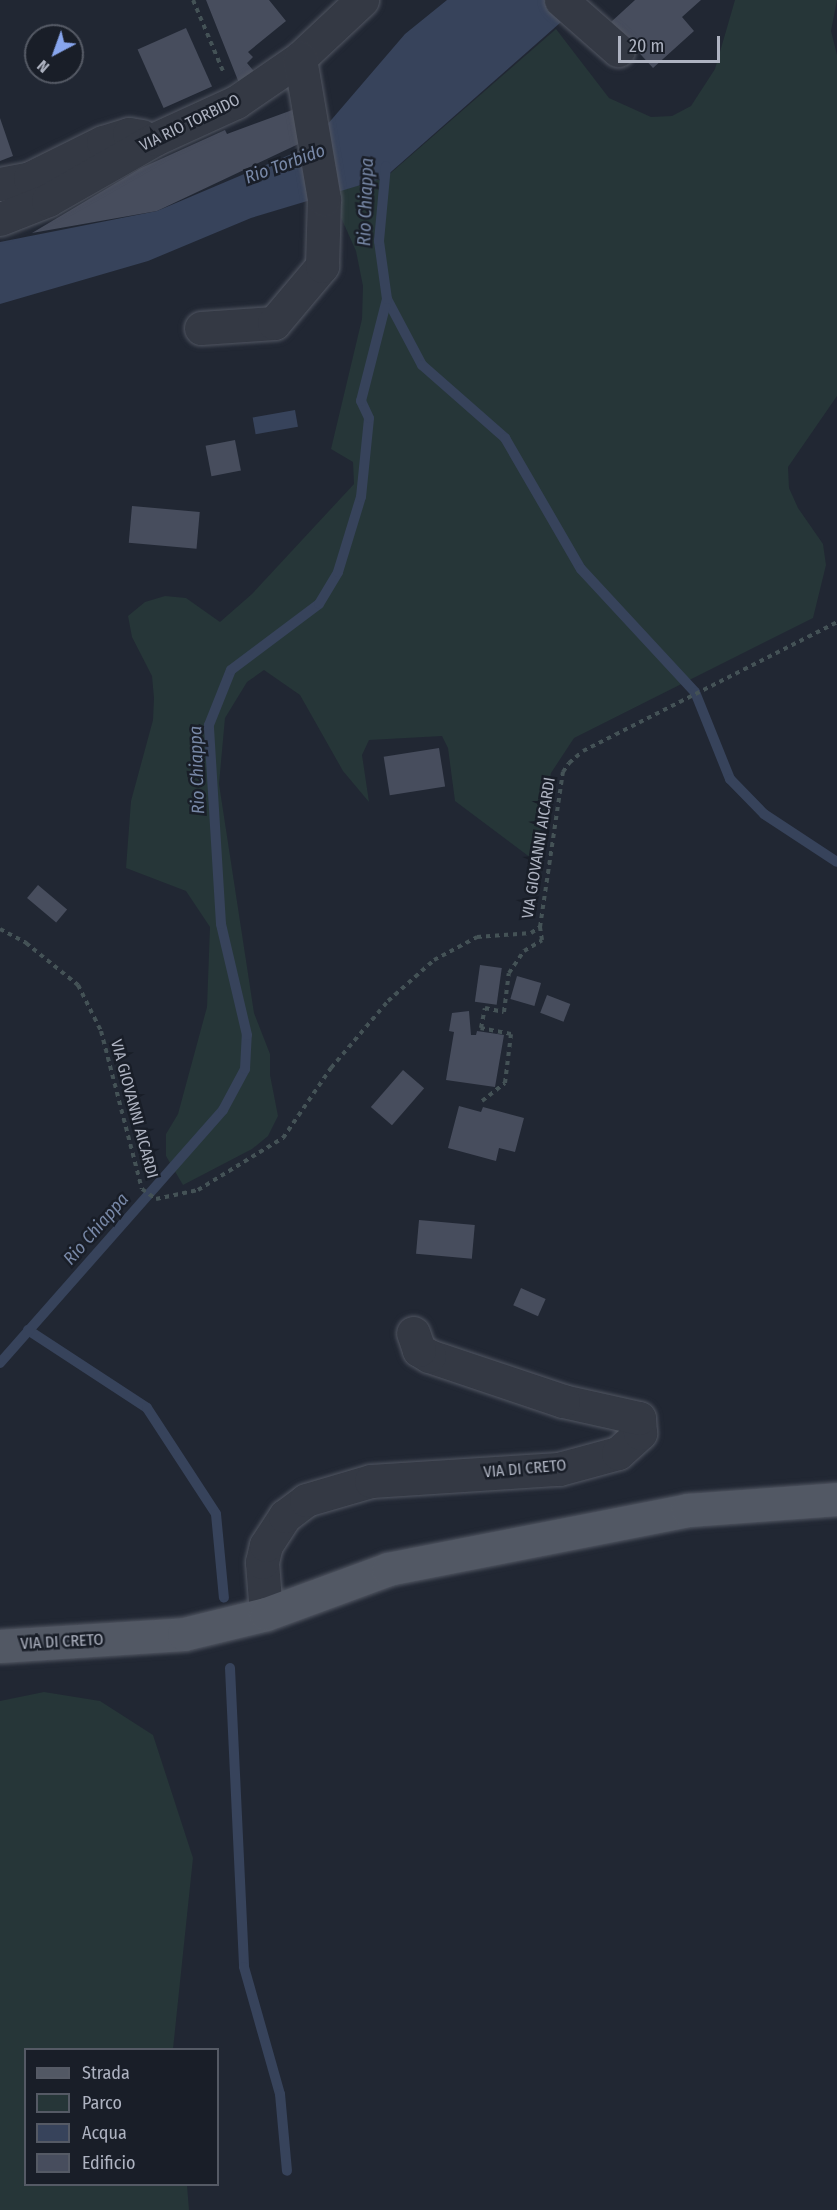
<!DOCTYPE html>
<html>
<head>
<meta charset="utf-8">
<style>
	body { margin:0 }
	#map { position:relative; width:837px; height:2210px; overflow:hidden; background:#212733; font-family:"Fira Sans Condensed",sans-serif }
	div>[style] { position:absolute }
	.green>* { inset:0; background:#263638 }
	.water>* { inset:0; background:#37435b; transform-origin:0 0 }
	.stream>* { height:10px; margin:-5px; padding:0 5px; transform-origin:5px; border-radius:5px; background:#37435b }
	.building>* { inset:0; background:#474d5d; transform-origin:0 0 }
	.path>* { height:4px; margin-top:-2px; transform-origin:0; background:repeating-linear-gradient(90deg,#445256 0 4.5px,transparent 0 9px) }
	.roads { filter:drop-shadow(0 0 2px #515662) drop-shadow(0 0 2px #515662) }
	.minor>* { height:33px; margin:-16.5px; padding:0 16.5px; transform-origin:16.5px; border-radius:16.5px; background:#343944 }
	.major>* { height:33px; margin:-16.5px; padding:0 16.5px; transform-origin:16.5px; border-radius:16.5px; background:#525864 }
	span { translate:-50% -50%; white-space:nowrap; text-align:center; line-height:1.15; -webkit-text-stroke:5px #191e28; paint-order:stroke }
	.street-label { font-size:16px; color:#aeb3c1 }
	.water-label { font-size:18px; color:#7888a7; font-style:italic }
	.legend { position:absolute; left:24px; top:2048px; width:195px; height:138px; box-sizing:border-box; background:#191e28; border:2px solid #555a65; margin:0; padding:8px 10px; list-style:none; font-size:18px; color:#aeb3c1 }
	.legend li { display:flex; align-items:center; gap:12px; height:30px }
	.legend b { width:30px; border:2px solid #555a65 }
	.north { position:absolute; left:24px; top:24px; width:60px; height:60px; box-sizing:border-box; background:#191e28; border:2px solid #555a65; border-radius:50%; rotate:221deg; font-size:16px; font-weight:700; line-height:24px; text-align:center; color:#aeb3c1 }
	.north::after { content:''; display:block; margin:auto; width:21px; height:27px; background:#87a5ed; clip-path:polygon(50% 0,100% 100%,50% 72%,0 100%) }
	.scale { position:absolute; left:618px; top:36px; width:102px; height:27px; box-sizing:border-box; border:3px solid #aeb3c1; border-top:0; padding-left:8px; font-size:18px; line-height:21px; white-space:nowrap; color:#aeb3c1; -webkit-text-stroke:4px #191e28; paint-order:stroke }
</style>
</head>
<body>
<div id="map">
	<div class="green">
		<div style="clip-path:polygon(735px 0,837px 0,831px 31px,837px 55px,837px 396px,788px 467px,789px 488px,798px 508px,823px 544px,826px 565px,813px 618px,574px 738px,551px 773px,535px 861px,455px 801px,448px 748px,442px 736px,369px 740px,362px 755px,369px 802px,343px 771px,300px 695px,264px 670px,247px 682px,225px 718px,219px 784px,254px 1013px,270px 1054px,270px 1075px,278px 1116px,268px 1136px,252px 1149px,183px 1185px,166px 1156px,166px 1134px,178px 1114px,207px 1007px,210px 927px,186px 891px,126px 868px,131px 801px,153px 720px,154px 698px,152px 676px,132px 637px,128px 616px,145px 602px,165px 596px,186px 598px,220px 622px,252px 594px,354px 484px,353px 462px,331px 449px,362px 319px,363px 286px,356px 251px,330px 193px,385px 178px,556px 29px,609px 98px,651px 117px,672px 116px,691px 106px,715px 69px)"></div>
		<div style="clip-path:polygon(44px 1692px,100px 1701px,153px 1735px,193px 1858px,173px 2049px,26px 2050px,26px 2184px,187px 2185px,189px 2210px,0 2210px,0 1701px)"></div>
	</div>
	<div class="water">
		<div style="clip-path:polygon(447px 0,586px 0,384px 178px,251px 218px,148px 261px,0 304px,0 242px,157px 211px,308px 147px,405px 34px)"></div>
		<div style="left:295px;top:410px;width:17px;height:43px;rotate:80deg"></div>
	</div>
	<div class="stream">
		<div style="left:387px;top:299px;width:75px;rotate:62.1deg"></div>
		<div style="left:422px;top:365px;width:111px;rotate:41.3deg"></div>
		<div style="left:505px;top:438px;width:151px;rotate:59.9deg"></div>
		<div style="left:581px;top:569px;width:168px;rotate:47.2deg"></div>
		<div style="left:695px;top:692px;width:94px;rotate:68.1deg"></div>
		<div style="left:730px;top:779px;width:49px;rotate:45.8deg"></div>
		<div style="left:764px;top:814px;width:87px;rotate:33.3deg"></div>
		<div style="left:28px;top:1330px;width:142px;rotate:33.2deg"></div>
		<div style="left:147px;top:1408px;width:126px;rotate:56.9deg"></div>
		<div style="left:216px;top:1514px;width:84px;rotate:84.6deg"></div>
		<div style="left:0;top:1363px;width:337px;rotate:-48.6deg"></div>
		<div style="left:223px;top:1110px;width:47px;rotate:-61.8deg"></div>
		<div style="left:245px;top:1069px;width:34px;rotate:-87deg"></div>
		<div style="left:247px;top:1035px;width:114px;rotate:-103.2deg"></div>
		<div style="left:221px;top:924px;width:199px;rotate:-93.5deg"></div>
		<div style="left:209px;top:725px;width:59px;rotate:-68.2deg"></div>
		<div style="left:231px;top:670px;width:110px;rotate:-36.9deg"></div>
		<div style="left:319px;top:604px;width:37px;rotate:-59deg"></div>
		<div style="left:338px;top:572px;width:78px;rotate:-73deg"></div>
		<div style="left:361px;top:497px;width:79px;rotate:-84.2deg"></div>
		<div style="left:369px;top:418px;width:19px;rotate:-115deg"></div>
		<div style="left:361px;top:401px;width:105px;rotate:-75.7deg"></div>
		<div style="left:387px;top:299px;width:59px;rotate:-97.9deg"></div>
		<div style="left:379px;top:241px;width:75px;rotate:-84.7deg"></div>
		<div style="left:230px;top:1668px;width:299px;rotate:87.3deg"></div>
		<div style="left:244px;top:1967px;width:132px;rotate:74.2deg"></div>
		<div style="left:280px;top:2094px;width:77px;rotate:84.8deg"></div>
	</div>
	<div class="building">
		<div style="clip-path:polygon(206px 0,269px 0,286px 21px,248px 52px,253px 57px,247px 63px,257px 75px,241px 88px)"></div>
		<div style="clip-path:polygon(635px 0,701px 0,682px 17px,694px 31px,653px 68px,611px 22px)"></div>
		<div style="left:186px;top:28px;width:64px;height:53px;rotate:66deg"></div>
		<div style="clip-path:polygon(295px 109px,307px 140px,157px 211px,32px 233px,141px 168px,225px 130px,227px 134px)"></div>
		<div style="clip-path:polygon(0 118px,13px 156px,0 161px)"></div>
		<div style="left:235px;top:440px;width:31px;height:30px;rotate:79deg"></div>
		<div style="left:132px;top:506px;width:68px;height:37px;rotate:5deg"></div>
		<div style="left:439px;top:748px;width:39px;height:56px;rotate:81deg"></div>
		<div style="left:38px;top:885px;width:38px;height:17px;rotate:40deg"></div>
		<div style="left:480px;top:965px;width:22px;height:37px;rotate:8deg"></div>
		<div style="left:517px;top:976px;width:25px;height:24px;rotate:16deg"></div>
		<div style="left:547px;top:995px;width:25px;height:19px;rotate:21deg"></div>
		<div style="clip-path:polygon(469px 1011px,471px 1035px,476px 1035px,477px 1031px,504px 1035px,495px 1087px,446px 1080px,454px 1032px,449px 1031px,452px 1013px)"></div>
		<div style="left:403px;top:1070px;width:28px;height:49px;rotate:41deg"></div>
		<div style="clip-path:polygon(459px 1106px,481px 1112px,483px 1107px,524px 1118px,515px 1152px,499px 1148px,496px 1161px,448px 1148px)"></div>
		<div style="left:419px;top:1220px;width:56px;height:34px;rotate:5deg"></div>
		<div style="left:521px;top:1288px;width:27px;height:19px;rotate:24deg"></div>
	</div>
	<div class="path">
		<div style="left:193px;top:0;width:77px;rotate:67.1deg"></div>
		<div style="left:0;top:929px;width:30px;rotate:28deg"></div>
		<div style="left:26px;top:943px;width:67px;rotate:38.9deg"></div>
		<div style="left:78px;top:985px;width:51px;rotate:63.4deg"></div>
		<div style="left:101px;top:1031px;width:163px;rotate:75.5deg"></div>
		<div style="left:142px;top:1189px;width:17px;rotate:36deg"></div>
		<div style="left:156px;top:1199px;width:43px;rotate:-12.1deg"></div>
		<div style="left:198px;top:1190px;width:100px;rotate:-31.5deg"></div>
		<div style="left:283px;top:1138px;width:85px;rotate:-55.6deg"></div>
		<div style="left:331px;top:1068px;width:88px;rotate:-49.6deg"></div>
		<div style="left:388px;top:1001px;width:62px;rotate:-41.7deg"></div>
		<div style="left:434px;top:960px;width:49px;rotate:-28.1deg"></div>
		<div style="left:477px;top:937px;width:54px;rotate:-4.2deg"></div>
		<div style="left:531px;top:933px;width:11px;rotate:-34deg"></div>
		<div style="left:482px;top:1101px;width:29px;rotate:-38deg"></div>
		<div style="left:505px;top:1083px;width:49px;rotate:-83deg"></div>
		<div style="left:511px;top:1034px;width:31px;rotate:-169deg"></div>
		<div style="left:481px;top:1028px;width:20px;rotate:-79deg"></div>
		<div style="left:485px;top:1008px;width:19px;rotate:12deg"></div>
		<div style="left:504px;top:1012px;width:39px;rotate:-83deg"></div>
		<div style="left:509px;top:973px;width:27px;rotate:-56deg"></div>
		<div style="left:524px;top:951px;width:21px;rotate:-31deg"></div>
		<div style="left:542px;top:940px;width:13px;rotate:-99deg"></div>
		<div style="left:540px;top:927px;width:157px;rotate:-81.6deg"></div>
		<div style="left:563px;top:772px;width:11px;rotate:-56deg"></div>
		<div style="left:569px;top:763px;width:18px;rotate:-41deg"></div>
		<div style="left:583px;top:751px;width:285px;rotate:-26.9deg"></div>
	</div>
	<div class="roads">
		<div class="minor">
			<div style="left:561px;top:0;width:76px;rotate:41.3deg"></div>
			<div style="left:0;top:184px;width:31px;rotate:-11deg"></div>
			<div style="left:30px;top:178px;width:81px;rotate:-26.3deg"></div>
			<div style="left:103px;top:142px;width:27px;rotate:-17deg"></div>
			<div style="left:129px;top:134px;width:13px;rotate:9deg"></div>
			<div style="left:0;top:219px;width:52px;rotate:-21.6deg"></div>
			<div style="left:48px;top:200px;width:123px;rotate:-29.7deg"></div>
			<div style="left:155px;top:139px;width:89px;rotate:-24.6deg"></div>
			<div style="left:236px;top:102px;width:78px;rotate:-34.5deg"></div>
			<div style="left:300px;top:58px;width:85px;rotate:-43.1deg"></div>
			<div style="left:201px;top:328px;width:73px;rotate:-3.9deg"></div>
			<div style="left:274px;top:323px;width:75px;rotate:-49.9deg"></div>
			<div style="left:322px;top:266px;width:67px;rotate:-88.3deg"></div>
			<div style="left:324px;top:199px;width:143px;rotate:-99.7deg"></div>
			<div style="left:266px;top:1614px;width:52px;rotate:-94.4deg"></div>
			<div style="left:262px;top:1562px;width:17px;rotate:-77deg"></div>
			<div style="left:266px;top:1545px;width:35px;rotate:-57deg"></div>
			<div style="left:285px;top:1516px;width:26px;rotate:-37deg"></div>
			<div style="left:306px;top:1500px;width:68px;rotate:-16.3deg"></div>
			<div style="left:371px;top:1481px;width:188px;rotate:-3.7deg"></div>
			<div style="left:559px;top:1469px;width:61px;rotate:-15.2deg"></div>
			<div style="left:618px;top:1453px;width:30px;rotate:-42deg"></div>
			<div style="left:640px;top:1433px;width:15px;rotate:-94deg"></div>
			<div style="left:639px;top:1418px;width:78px;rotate:-167.4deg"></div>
			<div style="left:563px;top:1401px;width:141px;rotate:-161.4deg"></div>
			<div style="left:429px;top:1356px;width:12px;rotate:-149deg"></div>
			<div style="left:419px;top:1350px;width:18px;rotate:-109deg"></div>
		</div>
		<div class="major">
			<div style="left:0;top:1646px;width:184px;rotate:-3.7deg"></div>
			<div style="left:184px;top:1634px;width:84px;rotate:-13.7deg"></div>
			<div style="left:266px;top:1614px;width:130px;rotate:-20.2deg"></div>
			<div style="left:388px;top:1569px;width:306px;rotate:-11.1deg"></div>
			<div style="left:688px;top:1510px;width:149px;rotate:-4.2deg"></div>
		</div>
	</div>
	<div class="street-label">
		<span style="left:190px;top:123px;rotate:-26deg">VIA RIO TORBIDO</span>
		<span style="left:539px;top:848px;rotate:-81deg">VIA GIOVANNI AICARDI</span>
		<span style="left:134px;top:1109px;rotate:75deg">VIA GIOVANNI AICARDI</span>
		<span style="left:525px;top:1469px;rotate:-5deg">VIA DI CRETO</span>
		<span style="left:62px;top:1642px;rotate:-3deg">VIA DI CRETO</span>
	</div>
	<div class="water-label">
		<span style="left:285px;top:164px;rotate:-20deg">Rio Torbido</span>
		<span style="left:366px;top:202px;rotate:-88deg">Rio Chiappa</span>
		<span style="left:197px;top:770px;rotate:-92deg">Rio Chiappa</span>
		<span style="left:96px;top:1229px;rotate:-49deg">Rio Chiappa</span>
	</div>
	<ul class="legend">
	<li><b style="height:8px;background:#525864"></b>Strada</li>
	<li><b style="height:16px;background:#263638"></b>Parco</li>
	<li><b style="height:16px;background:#37435b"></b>Acqua</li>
	<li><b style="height:16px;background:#474d5d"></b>Edificio</li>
	</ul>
	<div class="north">N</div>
	<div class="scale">20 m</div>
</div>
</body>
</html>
